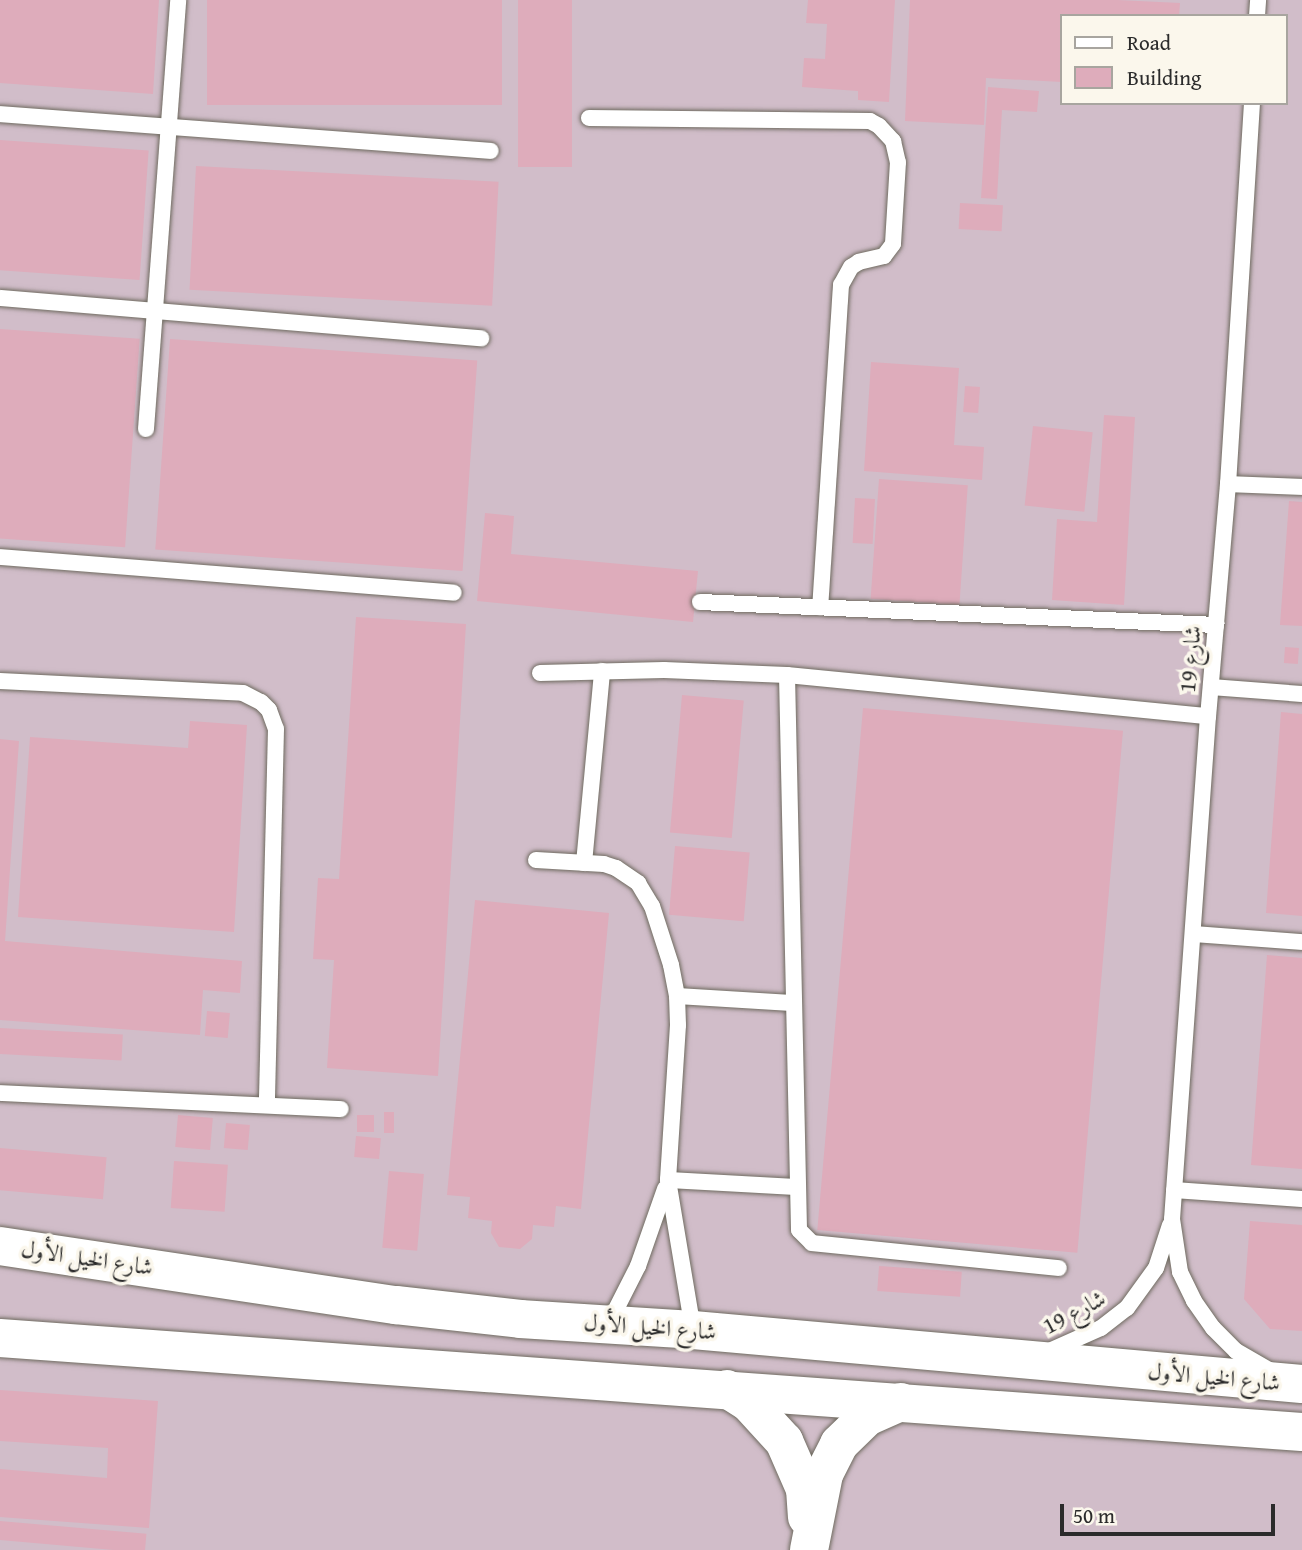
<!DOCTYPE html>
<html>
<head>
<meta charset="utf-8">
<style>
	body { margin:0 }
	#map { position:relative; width:1302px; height:1550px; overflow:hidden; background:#ece2c2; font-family:"Gentium Book Plus",Amiri,serif }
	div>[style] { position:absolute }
	.industrial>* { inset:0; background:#d1bdc9 }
	.building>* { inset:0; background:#deacbb; transform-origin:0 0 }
	.roads { filter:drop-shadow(0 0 2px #6f6b60) drop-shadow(0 0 2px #6f6b60) }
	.lane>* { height:16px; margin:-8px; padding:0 8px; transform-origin:8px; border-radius:8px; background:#fff }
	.secondary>* { height:38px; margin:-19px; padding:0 19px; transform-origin:19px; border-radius:19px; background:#fff }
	span { translate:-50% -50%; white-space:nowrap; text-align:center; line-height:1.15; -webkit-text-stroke:7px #fbf7ec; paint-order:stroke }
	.street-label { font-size:23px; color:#2b2b2b }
	.legend { position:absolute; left:1060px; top:14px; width:228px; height:91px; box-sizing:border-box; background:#fbf7ec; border:2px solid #a8a59f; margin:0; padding:9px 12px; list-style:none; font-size:21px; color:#2b2b2b }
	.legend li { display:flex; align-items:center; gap:14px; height:35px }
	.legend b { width:35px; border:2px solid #a8a59f }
	.scale { position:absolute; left:1060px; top:1504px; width:215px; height:32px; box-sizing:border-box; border:4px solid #2b2b2b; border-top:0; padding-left:9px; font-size:21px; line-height:24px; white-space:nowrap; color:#2b2b2b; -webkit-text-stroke:5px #fbf7ec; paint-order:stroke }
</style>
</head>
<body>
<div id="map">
	<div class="industrial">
		<div style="clip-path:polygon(evenodd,0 0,1302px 0,1302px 1550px,0 1550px,0 0,1062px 16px,1286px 16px,1286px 103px,1062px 103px,1062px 16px)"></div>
	</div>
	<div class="building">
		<div style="clip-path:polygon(0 0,159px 0,153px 94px,0 83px)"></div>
		<div style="left:207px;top:0;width:295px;height:105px"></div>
		<div style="left:518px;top:0;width:54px;height:167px"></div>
		<div style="clip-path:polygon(808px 0,895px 0,889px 102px,858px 100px,858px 91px,802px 87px,804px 58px,825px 59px,827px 24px,806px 23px)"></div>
		<div style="clip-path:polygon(910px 0,1117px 0,1180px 3px,1179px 16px,1062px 16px,1062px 82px,986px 78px,984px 125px,905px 121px)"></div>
		<div style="clip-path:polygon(988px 87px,1039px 91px,1037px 112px,1002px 110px,997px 199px,981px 198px)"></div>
		<div style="left:0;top:140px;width:149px;height:130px;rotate:4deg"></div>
		<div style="left:196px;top:166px;width:303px;height:124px;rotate:3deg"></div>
		<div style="left:960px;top:203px;width:43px;height:26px;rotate:3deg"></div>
		<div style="left:0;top:329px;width:140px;height:209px;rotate:4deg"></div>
		<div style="left:170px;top:339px;width:308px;height:211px;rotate:4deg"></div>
		<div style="clip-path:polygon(871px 362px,959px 368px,954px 445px,984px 447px,982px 480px,864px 471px)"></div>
		<div style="left:965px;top:386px;width:15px;height:26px;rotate:4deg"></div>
		<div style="clip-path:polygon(1104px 415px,1135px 417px,1124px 605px,1052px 600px,1057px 519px,1097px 522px)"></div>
		<div style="left:1033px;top:426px;width:60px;height:80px;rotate:6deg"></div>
		<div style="left:879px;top:479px;width:89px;height:120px;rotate:4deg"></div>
		<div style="left:855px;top:498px;width:20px;height:45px;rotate:3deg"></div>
		<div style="clip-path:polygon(1289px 501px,1302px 502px,1302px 626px,1280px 625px)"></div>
		<div style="clip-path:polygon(485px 513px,514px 516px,511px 554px,698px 571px,693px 622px,477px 601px)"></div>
		<div style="clip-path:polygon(356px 617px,466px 624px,438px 1076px,327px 1068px,334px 960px,313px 959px,318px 878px,339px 879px)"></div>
		<div style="left:1285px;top:647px;width:14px;height:16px;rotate:4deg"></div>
		<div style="left:682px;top:695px;width:62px;height:138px;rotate:5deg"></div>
		<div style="left:863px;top:708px;width:261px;height:524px;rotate:5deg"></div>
		<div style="clip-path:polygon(1281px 712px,1302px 714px,1302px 916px,1266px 913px)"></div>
		<div style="clip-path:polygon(190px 721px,247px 725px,234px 932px,18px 917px,30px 737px,188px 748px)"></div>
		<div style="clip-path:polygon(0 739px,19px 741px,5px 941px,242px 961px,240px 993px,203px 990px,200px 1035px,0 1020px)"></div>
		<div style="left:675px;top:846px;width:75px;height:69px;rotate:5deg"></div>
		<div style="clip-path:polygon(475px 900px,609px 913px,581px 1209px,556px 1206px,554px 1227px,533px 1225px,532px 1239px,520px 1249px,499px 1247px,491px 1233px,492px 1221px,468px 1218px,470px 1197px,447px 1195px)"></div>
		<div style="clip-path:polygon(1267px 955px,1302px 958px,1302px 1169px,1251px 1165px)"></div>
		<div style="left:207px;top:1011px;width:23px;height:25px;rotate:5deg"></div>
		<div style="left:0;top:1028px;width:123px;height:26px;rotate:3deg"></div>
		<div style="left:384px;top:1112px;width:10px;height:21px"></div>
		<div style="left:178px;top:1115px;width:35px;height:32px;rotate:5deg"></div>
		<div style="left:357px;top:1115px;width:17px;height:17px"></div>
		<div style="left:226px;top:1123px;width:24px;height:25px;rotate:5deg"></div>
		<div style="left:356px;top:1136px;width:25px;height:21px;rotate:5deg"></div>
		<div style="left:0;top:1148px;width:107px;height:42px;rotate:5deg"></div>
		<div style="left:174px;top:1161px;width:54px;height:47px;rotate:4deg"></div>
		<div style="left:389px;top:1171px;width:35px;height:77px;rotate:5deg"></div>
		<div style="clip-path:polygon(1250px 1221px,1302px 1225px,1302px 1331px,1270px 1329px,1244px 1299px)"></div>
		<div style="left:879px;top:1266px;width:83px;height:25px;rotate:4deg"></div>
		<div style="clip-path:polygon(0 1390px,158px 1401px,149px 1528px,0 1517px,0 1469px,107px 1478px,108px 1448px,0 1441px)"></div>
		<div style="left:0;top:1521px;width:147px;height:19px;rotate:5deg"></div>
	</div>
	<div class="roads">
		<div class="lane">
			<div style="left:1257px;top:16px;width:16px;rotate:-86deg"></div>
			<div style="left:1252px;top:103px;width:382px;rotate:93.6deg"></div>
			<div style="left:1228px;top:484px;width:233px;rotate:94.9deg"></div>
			<div style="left:1208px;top:716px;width:504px;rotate:94.09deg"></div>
			<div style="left:1172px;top:1219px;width:54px;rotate:81.4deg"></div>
			<div style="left:1180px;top:1272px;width:32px;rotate:64deg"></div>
			<div style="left:1194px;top:1301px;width:33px;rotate:55deg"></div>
			<div style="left:1213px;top:1328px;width:33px;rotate:45deg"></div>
			<div style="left:1236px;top:1351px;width:38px;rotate:30deg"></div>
			<div style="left:0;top:114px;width:492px;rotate:4.3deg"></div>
			<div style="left:589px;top:118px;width:281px;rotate:0.6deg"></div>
			<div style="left:870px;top:121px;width:10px;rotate:29deg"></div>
			<div style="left:879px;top:126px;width:21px;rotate:47deg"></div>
			<div style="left:893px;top:141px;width:22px;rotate:77deg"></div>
			<div style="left:898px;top:162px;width:82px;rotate:93.5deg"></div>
			<div style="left:893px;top:244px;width:15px;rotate:127deg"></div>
			<div style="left:884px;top:256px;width:26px;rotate:167deg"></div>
			<div style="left:859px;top:262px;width:9px;rotate:148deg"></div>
			<div style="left:851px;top:267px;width:21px;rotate:119deg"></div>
			<div style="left:841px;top:285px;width:323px;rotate:93.7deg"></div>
			<div style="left:0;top:298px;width:483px;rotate:4.8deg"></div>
			<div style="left:146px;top:429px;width:430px;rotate:-85.7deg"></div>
			<div style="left:1228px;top:484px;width:74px;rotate:2.3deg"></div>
			<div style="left:0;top:557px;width:455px;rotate:4.5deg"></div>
			<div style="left:700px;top:602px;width:517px;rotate:2.55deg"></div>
			<div style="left:540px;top:673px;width:124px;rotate:-1.4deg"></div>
			<div style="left:664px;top:670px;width:123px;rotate:2.3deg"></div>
			<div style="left:787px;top:675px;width:423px;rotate:5.6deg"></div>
			<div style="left:787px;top:675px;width:555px;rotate:88.76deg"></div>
			<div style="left:799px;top:1230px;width:18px;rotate:45deg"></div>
			<div style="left:812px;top:1243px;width:248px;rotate:5.8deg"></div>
			<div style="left:0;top:681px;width:243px;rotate:2.8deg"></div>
			<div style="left:243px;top:693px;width:20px;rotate:27deg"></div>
			<div style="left:261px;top:702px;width:11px;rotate:45deg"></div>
			<div style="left:269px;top:710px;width:20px;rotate:70deg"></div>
			<div style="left:276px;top:729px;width:376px;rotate:91.4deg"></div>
			<div style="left:1211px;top:687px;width:91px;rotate:4.4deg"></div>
			<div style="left:536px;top:860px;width:68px;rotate:3.4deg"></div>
			<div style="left:604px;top:864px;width:13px;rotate:18deg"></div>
			<div style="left:616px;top:868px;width:27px;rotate:34deg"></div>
			<div style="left:638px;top:883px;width:27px;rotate:59deg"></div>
			<div style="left:652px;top:906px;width:62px;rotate:72.1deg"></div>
			<div style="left:671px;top:965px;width:32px;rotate:79deg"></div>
			<div style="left:677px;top:996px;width:29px;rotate:88deg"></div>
			<div style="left:678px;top:1025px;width:155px;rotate:93.7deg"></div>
			<div style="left:668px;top:1180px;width:152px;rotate:80.5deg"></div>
			<div style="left:584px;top:863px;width:193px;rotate:-84.6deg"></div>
			<div style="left:1195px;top:934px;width:107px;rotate:4.3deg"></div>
			<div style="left:677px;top:996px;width:115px;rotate:3.5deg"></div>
			<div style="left:0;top:1093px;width:341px;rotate:2.7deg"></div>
			<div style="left:668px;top:1180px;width:129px;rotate:3.1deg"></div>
			<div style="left:1174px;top:1190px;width:128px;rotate:4deg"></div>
			<div style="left:609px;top:1323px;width:64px;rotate:-63deg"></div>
			<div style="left:638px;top:1266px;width:82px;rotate:-70.7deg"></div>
			<div style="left:1047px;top:1352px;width:59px;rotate:-24deg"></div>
			<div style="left:1101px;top:1328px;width:33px;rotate:-38deg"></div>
			<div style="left:1127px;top:1308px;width:49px;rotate:-54.1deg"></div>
			<div style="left:1156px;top:1268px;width:45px;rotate:-72deg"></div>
		</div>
		<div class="secondary">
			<div style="left:0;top:1246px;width:400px;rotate:8.5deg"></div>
			<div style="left:396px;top:1305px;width:125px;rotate:6.4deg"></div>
			<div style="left:520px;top:1319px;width:173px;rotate:3.6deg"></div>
			<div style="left:693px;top:1330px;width:611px;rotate:5.07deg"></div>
			<div style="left:0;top:1338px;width:1305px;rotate:4.13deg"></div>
			<div style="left:727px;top:1389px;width:26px;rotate:32deg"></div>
			<div style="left:749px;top:1403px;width:52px;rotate:47.4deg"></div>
			<div style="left:784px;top:1441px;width:52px;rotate:66.4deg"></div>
			<div style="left:805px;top:1489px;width:28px;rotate:86deg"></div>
			<div style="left:809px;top:1550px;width:77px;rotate:-78.8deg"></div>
			<div style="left:824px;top:1474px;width:34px;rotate:-63deg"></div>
			<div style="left:839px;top:1444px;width:39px;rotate:-44deg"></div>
			<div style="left:867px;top:1417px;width:37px;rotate:-24deg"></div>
		</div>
	</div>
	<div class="street-label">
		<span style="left:1190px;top:659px;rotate:-85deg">شارع 19</span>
		<span style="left:87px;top:1258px;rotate:8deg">شارع الخيل الأول</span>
		<span style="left:1074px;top:1312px;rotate:-28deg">شارع 19</span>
		<span style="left:650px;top:1327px;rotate:4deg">شارع الخيل الأول</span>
		<span style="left:1214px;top:1377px;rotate:5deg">شارع الخيل الأول</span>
	</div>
	<ul class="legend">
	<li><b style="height:9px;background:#fff"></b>Road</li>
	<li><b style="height:19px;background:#deacbb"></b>Building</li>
	</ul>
	<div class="scale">50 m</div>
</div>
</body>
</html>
